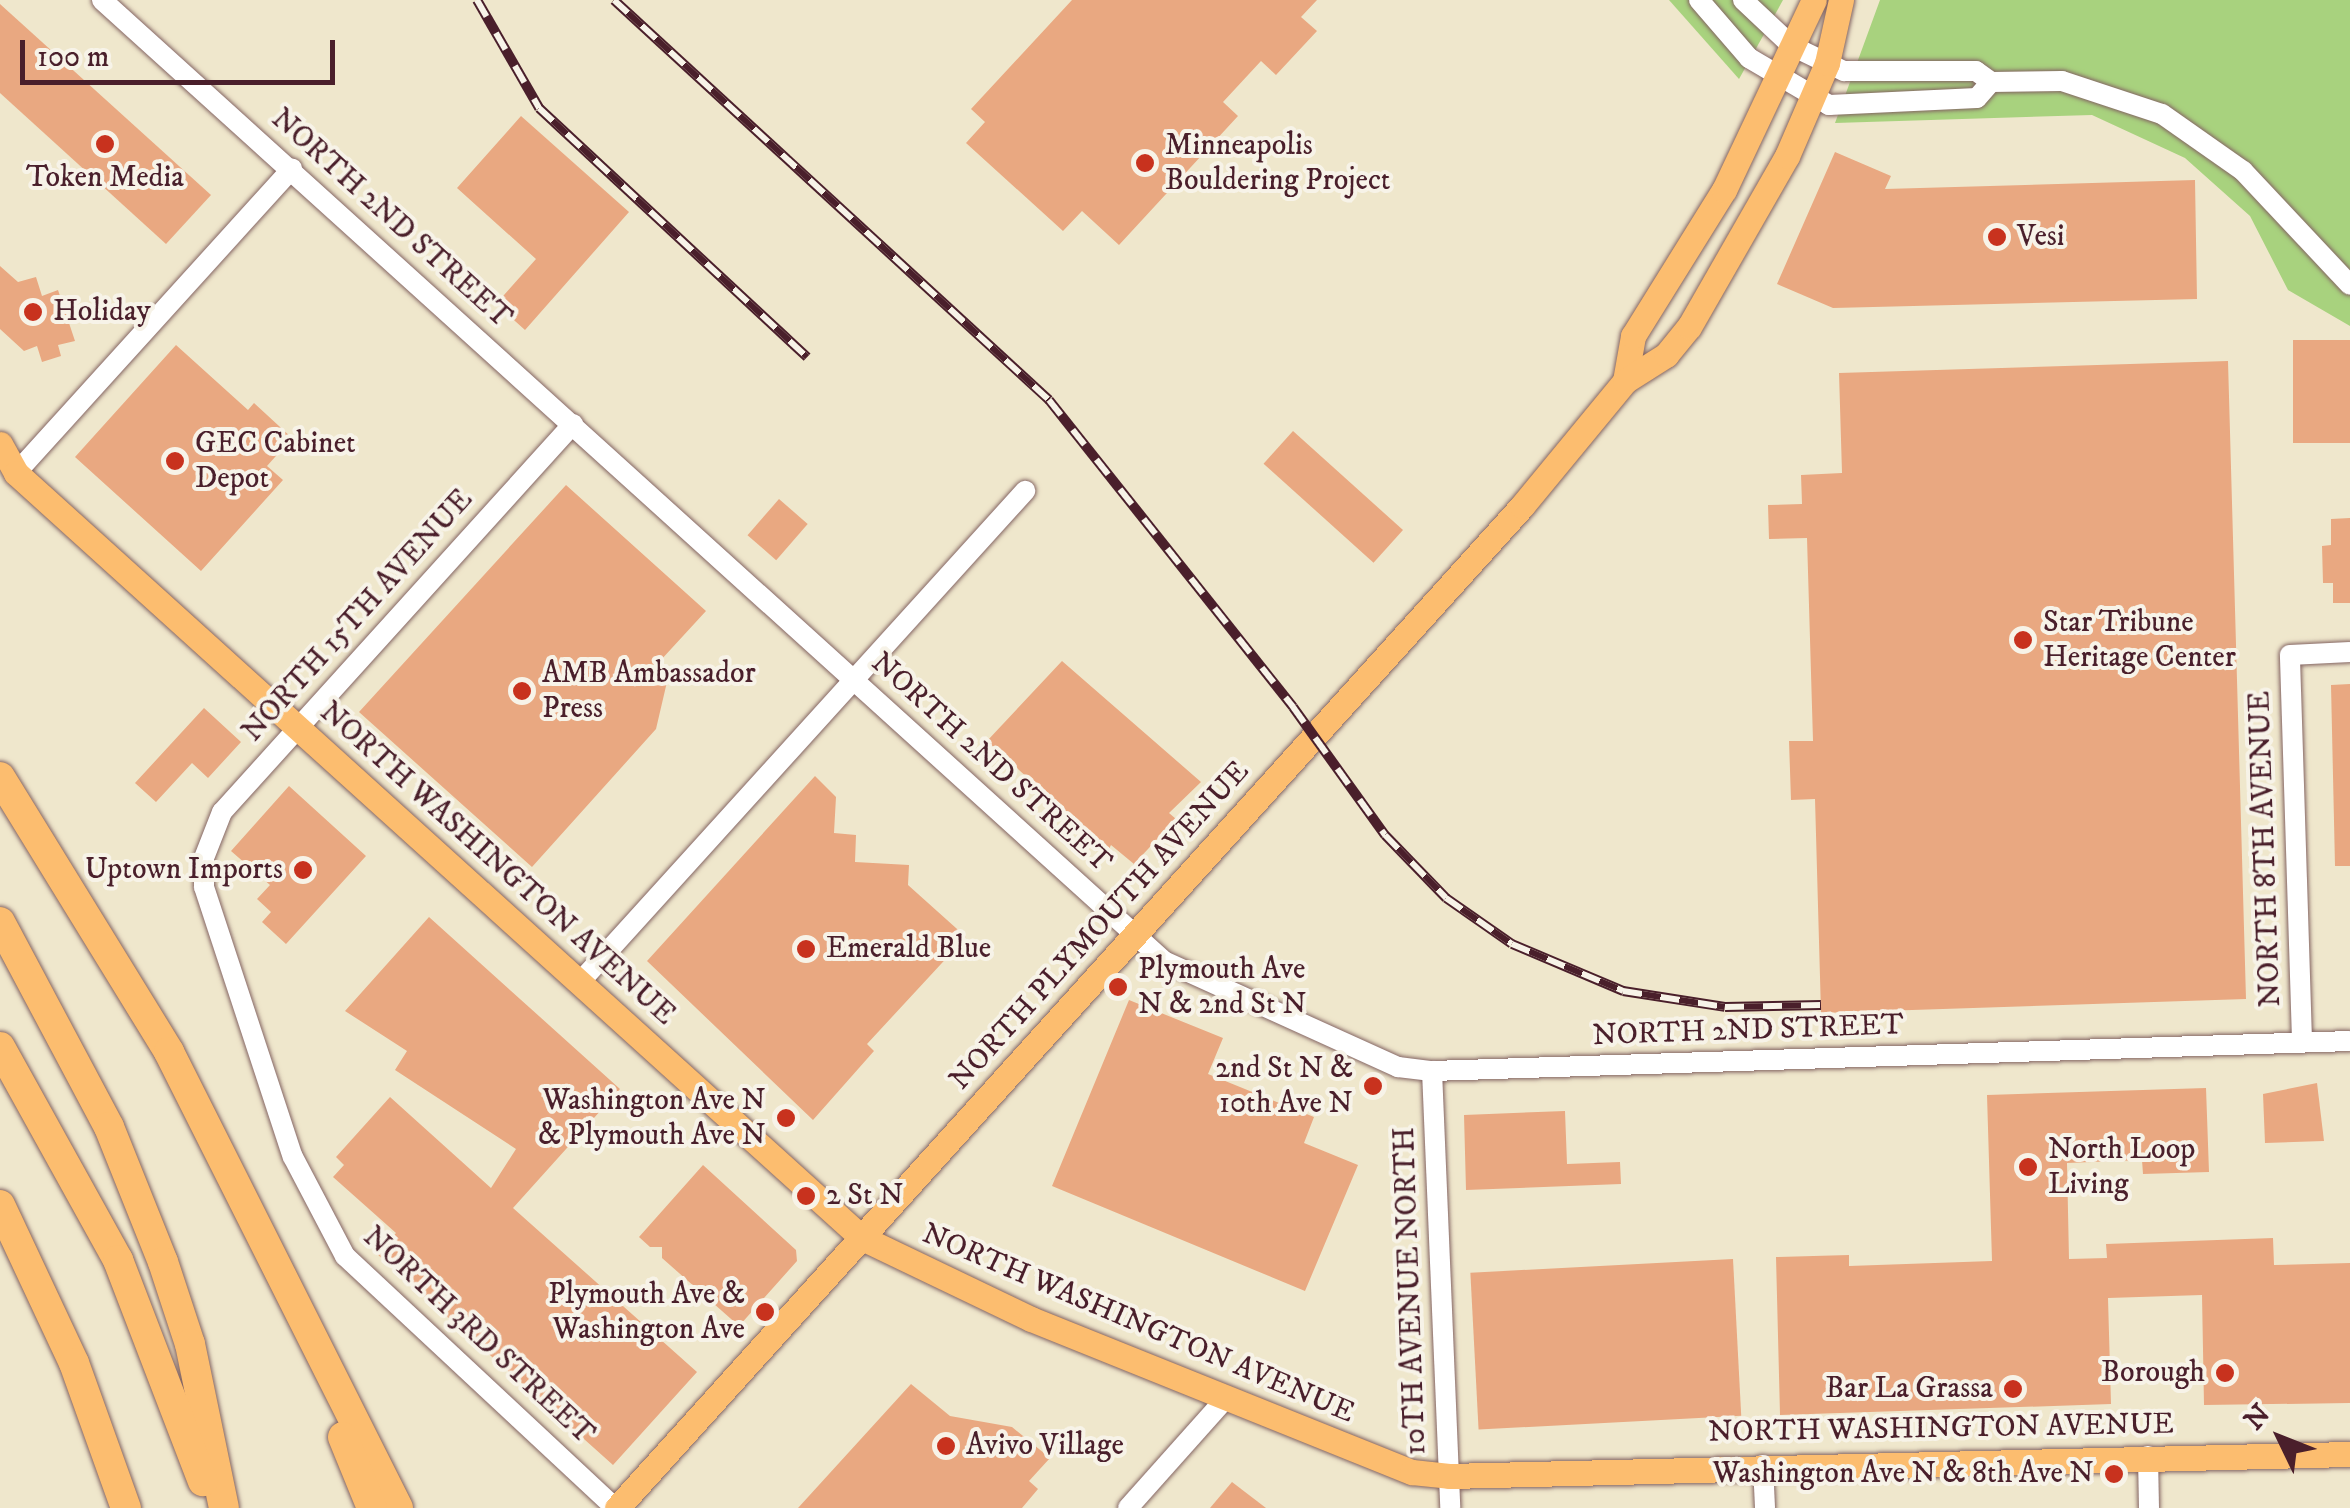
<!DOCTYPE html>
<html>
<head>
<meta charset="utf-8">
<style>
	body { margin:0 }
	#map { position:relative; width:2350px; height:1508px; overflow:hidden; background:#efe7cc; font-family:"IM FELL DW Pica",serif }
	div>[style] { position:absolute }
	.green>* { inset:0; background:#a8d27e }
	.building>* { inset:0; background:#e9a881; transform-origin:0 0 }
	.roads { filter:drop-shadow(0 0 2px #846563) drop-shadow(0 0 2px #846563) }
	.minor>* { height:20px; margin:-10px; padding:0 10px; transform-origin:10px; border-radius:10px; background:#fff }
	.major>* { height:25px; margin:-12.5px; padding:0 12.5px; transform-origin:12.5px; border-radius:12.5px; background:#fcbd6f }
	.highway>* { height:30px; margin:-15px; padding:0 15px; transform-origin:15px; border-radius:15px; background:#fcbd6f }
	.rail>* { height:10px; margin-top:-5px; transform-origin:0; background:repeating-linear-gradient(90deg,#f7f3e8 0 19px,#4a1f2b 0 38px); box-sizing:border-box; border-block:2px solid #4a1f2b }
	.dots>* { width:28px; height:28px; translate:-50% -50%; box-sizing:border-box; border:5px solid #f7f3e8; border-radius:50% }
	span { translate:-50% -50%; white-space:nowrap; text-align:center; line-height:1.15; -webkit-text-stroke:8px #f7f3e8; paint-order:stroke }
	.poi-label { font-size:30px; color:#4a1f2b }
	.left { translate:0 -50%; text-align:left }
	.right { translate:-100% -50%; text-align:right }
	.street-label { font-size:30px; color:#4a1f2b }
	.north { position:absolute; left:2230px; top:1388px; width:100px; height:100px; -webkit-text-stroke:8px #f7f3e8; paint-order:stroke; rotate:313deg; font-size:28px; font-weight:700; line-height:40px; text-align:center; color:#4a1f2b }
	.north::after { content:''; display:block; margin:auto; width:35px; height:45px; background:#4a1f2b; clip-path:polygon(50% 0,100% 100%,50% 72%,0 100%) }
	.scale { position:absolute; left:20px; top:40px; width:315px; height:45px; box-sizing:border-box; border:5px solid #4a1f2b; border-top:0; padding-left:12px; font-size:30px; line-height:35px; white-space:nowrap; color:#4a1f2b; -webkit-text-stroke:8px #f7f3e8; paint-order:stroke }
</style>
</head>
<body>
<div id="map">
	<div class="green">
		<div style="clip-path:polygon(1669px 0,1783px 0,1739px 79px)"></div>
		<div style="clip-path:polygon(1880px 0,2350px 0,2350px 326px,2288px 290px,2250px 216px,2185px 158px,2092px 115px,1835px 123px)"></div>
	</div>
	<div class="building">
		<div style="clip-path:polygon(1072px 0,1317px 0,1301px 17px,1317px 31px,1276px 75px,1261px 61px,1223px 102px,1238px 116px,1119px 245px,1082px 211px,1063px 231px,966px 143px,985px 122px,971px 109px)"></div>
		<div style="clip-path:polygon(0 4px,211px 195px,166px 244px,0 93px)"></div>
		<div style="clip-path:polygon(521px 116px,629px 212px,525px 330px,496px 304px,536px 259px,457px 188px)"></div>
		<div style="clip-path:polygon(1835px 152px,1891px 176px,1885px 189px,2195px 180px,2197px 299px,1833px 308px,1777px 284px)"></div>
		<div style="clip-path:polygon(0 266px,18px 282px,36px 277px,42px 296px,58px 290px,75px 341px,58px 345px,61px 356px,42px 362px,37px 346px,24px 351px,0 329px)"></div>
		<div style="left:2350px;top:340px;width:103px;height:57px;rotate:90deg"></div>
		<div style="clip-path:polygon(176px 345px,248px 410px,254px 403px,292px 438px,267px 466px,283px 480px,201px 571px,75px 457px)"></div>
		<div style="clip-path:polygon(2228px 361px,2246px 999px,1821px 1013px,1815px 799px,1791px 800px,1789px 741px,1813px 741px,1807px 538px,1769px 539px,1768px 505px,1802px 504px,1801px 475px,1842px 473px,1839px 373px)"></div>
		<div style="left:1293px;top:431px;width:148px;height:44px;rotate:42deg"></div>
		<div style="clip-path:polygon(566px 485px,706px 611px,660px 661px,670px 669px,656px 729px,532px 867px,359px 712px)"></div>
		<div style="left:779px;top:499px;width:38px;height:48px;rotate:41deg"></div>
		<div style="clip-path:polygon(2350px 518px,2350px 603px,2333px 603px,2333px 583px,2323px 583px,2322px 546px,2331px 545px,2331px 519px)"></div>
		<div style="clip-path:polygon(1062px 661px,1201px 782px,1169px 813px,1176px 819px,1134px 864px,1111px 845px,1108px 851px,987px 741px)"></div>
		<div style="clip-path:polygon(2350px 684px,2350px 866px,2335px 866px,2331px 685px)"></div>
		<div style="clip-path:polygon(204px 708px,241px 742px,208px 778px,192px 763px,156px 802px,135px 783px)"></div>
		<div style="clip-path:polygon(815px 776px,836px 797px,834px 833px,856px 835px,855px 862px,909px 865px,908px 885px,966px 937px,867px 1044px,874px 1051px,813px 1120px,647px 961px)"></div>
		<div style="clip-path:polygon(289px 786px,366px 856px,286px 944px,262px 922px,271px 912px,257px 899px,270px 885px,231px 851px)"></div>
		<div style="clip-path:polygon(429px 917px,620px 1089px,513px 1208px,697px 1372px,613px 1465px,377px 1254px,396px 1233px,333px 1177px,344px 1165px,336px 1157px,390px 1097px,491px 1188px,516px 1149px,395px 1070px,407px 1051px,345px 1011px)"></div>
		<div style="clip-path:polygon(1129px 1000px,1223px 1038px,1208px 1074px,1314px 1117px,1304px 1143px,1358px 1165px,1305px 1291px,1052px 1186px)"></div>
		<div style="clip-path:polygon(2317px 1083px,2324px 1141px,2265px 1143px,2263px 1094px)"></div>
		<div style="clip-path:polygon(2206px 1088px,2209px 1172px,2143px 1174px,2142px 1160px,2067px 1163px,2069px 1259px,2107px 1258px,2106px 1244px,2273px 1238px,2274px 1265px,2350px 1263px,2350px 1403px,2204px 1405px,2202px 1295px,2108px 1298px,2111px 1404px,1780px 1415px,1776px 1257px,1849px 1255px,1849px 1266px,1992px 1261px,1987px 1095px)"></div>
		<div style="clip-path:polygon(1565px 1111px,1567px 1164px,1620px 1162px,1621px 1184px,1466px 1190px,1464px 1115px)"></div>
		<div style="clip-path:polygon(703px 1165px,796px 1250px,797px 1261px,739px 1326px,662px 1258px,662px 1247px,650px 1247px,639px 1237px)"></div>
		<div style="left:1733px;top:1259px;width:157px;height:263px;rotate:87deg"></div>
		<div style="clip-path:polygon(911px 1384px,950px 1416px,1012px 1427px,1050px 1458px,1029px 1481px,1038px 1489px,1022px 1508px,798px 1508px)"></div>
		<div style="clip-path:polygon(1232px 1482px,1266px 1508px,1210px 1508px)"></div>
	</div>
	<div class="roads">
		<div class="minor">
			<div style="left:102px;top:0;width:1432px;rotate:42.14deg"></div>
			<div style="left:1164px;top:961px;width:257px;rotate:24.4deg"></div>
			<div style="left:1398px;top:1067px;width:34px;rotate:7deg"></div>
			<div style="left:1432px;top:1071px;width:918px;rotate:-1.87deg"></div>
			<div style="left:1699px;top:0;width:77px;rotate:49.2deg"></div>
			<div style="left:1749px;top:58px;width:93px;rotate:30.4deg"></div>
			<div style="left:1829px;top:105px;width:148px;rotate:-2.7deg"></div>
			<div style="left:1977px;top:98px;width:21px;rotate:-49deg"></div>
			<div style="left:1743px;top:0;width:67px;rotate:43.2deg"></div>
			<div style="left:1792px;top:46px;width:58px;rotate:25.7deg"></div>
			<div style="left:1844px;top:71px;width:132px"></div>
			<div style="left:1976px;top:71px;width:19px;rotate:36deg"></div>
			<div style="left:1991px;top:82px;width:71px;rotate:-0.8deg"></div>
			<div style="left:2062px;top:81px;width:105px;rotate:18.3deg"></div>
			<div style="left:2162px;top:114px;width:99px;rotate:35.1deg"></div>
			<div style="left:2243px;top:171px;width:156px;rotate:46.8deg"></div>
			<div style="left:573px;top:424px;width:523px;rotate:132.13deg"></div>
			<div style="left:222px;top:812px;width:49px;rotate:111.4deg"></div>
			<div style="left:204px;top:858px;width:29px;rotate:90deg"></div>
			<div style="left:204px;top:887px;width:284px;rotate:71.8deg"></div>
			<div style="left:293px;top:1157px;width:112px;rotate:62.3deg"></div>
			<div style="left:345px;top:1256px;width:369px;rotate:43deg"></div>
			<div style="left:16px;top:473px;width:411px;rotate:-47.8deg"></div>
			<div style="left:580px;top:982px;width:663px;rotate:-47.81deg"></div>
			<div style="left:2302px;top:1040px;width:385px;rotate:-91.8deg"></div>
			<div style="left:2290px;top:655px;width:60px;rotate:-2.9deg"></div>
			<div style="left:1432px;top:1071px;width:437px;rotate:87.6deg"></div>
			<div style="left:2148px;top:1456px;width:52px;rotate:88.9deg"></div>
			<div style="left:1763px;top:1465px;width:43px;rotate:87.3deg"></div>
			<div style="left:1128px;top:1508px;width:147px;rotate:-48.3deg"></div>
		</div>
		<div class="major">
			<div style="left:1625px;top:381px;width:46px;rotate:-79.9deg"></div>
			<div style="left:1633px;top:336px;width:172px;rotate:-58.1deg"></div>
			<div style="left:1724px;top:190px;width:210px;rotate:-64.7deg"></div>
			<div style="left:0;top:444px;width:33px;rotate:61deg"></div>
			<div style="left:16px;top:473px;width:1141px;rotate:42.12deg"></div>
			<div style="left:862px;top:1238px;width:187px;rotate:25.6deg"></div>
			<div style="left:1031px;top:1319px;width:411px;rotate:21.9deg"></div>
			<div style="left:1412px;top:1472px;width:37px;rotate:6deg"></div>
			<div style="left:1449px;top:1476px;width:901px;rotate:-1.4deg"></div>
			<div style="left:617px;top:1508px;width:1350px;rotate:-47.91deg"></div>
			<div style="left:1522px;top:506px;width:162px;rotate:-50.5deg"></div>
			<div style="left:1625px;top:381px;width:49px;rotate:-32.4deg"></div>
			<div style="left:1666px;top:355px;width:36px;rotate:-51deg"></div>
			<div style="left:1689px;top:327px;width:197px;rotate:-60.2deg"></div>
			<div style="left:1787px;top:156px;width:101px;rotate:-66.7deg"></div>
			<div style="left:1827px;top:63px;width:65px;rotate:-77.5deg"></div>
		</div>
		<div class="highway">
			<div style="left:0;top:777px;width:323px;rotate:58.4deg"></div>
			<div style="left:169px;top:1052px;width:510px;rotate:63.33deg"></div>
			<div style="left:0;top:922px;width:232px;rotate:62deg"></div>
			<div style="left:109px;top:1127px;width:145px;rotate:68.2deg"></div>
			<div style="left:163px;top:1262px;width:86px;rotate:71.8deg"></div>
			<div style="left:190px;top:1344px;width:167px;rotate:78.3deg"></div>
			<div style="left:0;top:1047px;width:244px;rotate:61deg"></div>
			<div style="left:118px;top:1260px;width:237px;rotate:69deg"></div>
			<div style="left:0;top:1205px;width:174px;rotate:64.9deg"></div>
			<div style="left:74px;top:1363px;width:154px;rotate:70.3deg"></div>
			<div style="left:343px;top:1437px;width:77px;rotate:67.8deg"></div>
		</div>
	</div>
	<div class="rail">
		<div style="left:477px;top:0;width:125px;rotate:60.1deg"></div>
		<div style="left:539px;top:108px;width:366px;rotate:42.9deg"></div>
		<div style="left:614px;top:0;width:591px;rotate:42.6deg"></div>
		<div style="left:1049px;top:400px;width:392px;rotate:51.5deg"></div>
		<div style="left:1293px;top:707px;width:158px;rotate:54.3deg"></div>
		<div style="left:1385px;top:835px;width:88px;rotate:45.9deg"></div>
		<div style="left:1446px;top:898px;width:80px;rotate:34.9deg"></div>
		<div style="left:1512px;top:944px;width:121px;rotate:22.9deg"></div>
		<div style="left:1623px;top:991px;width:103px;rotate:8.9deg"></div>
		<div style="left:1725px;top:1007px;width:96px;rotate:-1.2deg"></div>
	</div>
	<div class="dots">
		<div style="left:105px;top:144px;background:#c8321e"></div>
		<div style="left:1145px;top:163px;background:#c8321e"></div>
		<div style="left:1997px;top:237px;background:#c8321e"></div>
		<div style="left:33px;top:312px;background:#c8321e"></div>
		<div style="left:175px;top:461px;background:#c8321e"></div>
		<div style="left:2023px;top:640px;background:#c8321e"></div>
		<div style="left:522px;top:691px;background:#c8321e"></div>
		<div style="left:303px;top:870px;background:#c8321e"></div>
		<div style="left:806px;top:949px;background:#c8321e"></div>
		<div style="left:1118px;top:987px;background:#c8321e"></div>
		<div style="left:1373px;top:1086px;background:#c8321e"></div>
		<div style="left:786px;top:1118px;background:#c8321e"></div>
		<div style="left:2028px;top:1167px;background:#c8321e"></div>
		<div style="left:806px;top:1196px;background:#c8321e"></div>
		<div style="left:765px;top:1312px;background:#c8321e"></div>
		<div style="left:2225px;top:1373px;background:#c8321e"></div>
		<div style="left:2013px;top:1389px;background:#c8321e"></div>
		<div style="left:946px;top:1446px;background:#c8321e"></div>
		<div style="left:2114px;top:1474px;background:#c8321e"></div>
	</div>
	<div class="poi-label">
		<span class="left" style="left:1165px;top:163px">Minneapolis<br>Bouldering Project</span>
		<span style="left:105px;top:178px">Token Media</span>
		<span class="left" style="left:2017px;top:237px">Vesi</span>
		<span class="left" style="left:53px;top:312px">Holiday</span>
		<span class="left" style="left:195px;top:461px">GEC Cabinet<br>Depot</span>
		<span class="left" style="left:2043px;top:640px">Star Tribune<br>Heritage Center</span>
		<span class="left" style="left:542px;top:691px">AMB Ambassador<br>Press</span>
		<span class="right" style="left:283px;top:870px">Uptown Imports</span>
		<span class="left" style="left:826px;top:949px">Emerald Blue</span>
		<span class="left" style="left:1138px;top:987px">Plymouth Ave<br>N &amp; 2nd St N</span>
		<span class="right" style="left:1353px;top:1086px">2nd St N &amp;<br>10th Ave N</span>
		<span class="right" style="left:766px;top:1118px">Washington Ave N<br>&amp; Plymouth Ave N</span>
		<span class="left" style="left:2048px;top:1167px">North Loop<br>Living</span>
		<span class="left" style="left:826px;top:1196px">2 St N</span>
		<span class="right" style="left:745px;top:1312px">Plymouth Ave &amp;<br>Washington Ave</span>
		<span class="right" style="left:2205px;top:1373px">Borough</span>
		<span class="right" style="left:1993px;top:1389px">Bar La Grassa</span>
		<span class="left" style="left:966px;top:1446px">Avivo Village</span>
		<span class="right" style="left:2094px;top:1474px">Washington Ave N &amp; 8th Ave N</span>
	</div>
	<div class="street-label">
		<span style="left:391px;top:219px;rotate:42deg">NORTH 2ND STREET</span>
		<span style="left:358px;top:616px;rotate:-48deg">NORTH 15TH AVENUE</span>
		<span style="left:991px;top:763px;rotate:42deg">NORTH 2ND STREET</span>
		<span style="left:2266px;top:849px;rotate:-92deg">NORTH 8TH AVENUE</span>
		<span style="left:497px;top:864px;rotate:42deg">NORTH WASHINGTON AVENUE</span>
		<span style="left:1100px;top:926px;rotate:-48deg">NORTH PLYMOUTH AVENUE</span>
		<span style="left:1748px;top:1031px;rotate:-2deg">NORTH 2ND STREET</span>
		<span style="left:1411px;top:1291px;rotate:-92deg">10TH AVENUE NORTH</span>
		<span style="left:1138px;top:1324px;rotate:23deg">NORTH WASHINGTON AVENUE</span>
		<span style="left:478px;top:1336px;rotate:43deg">NORTH 3RD STREET</span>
		<span style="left:1941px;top:1429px;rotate:-1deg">NORTH WASHINGTON AVENUE</span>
	</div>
	<div class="north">N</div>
	<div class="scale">100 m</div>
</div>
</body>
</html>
